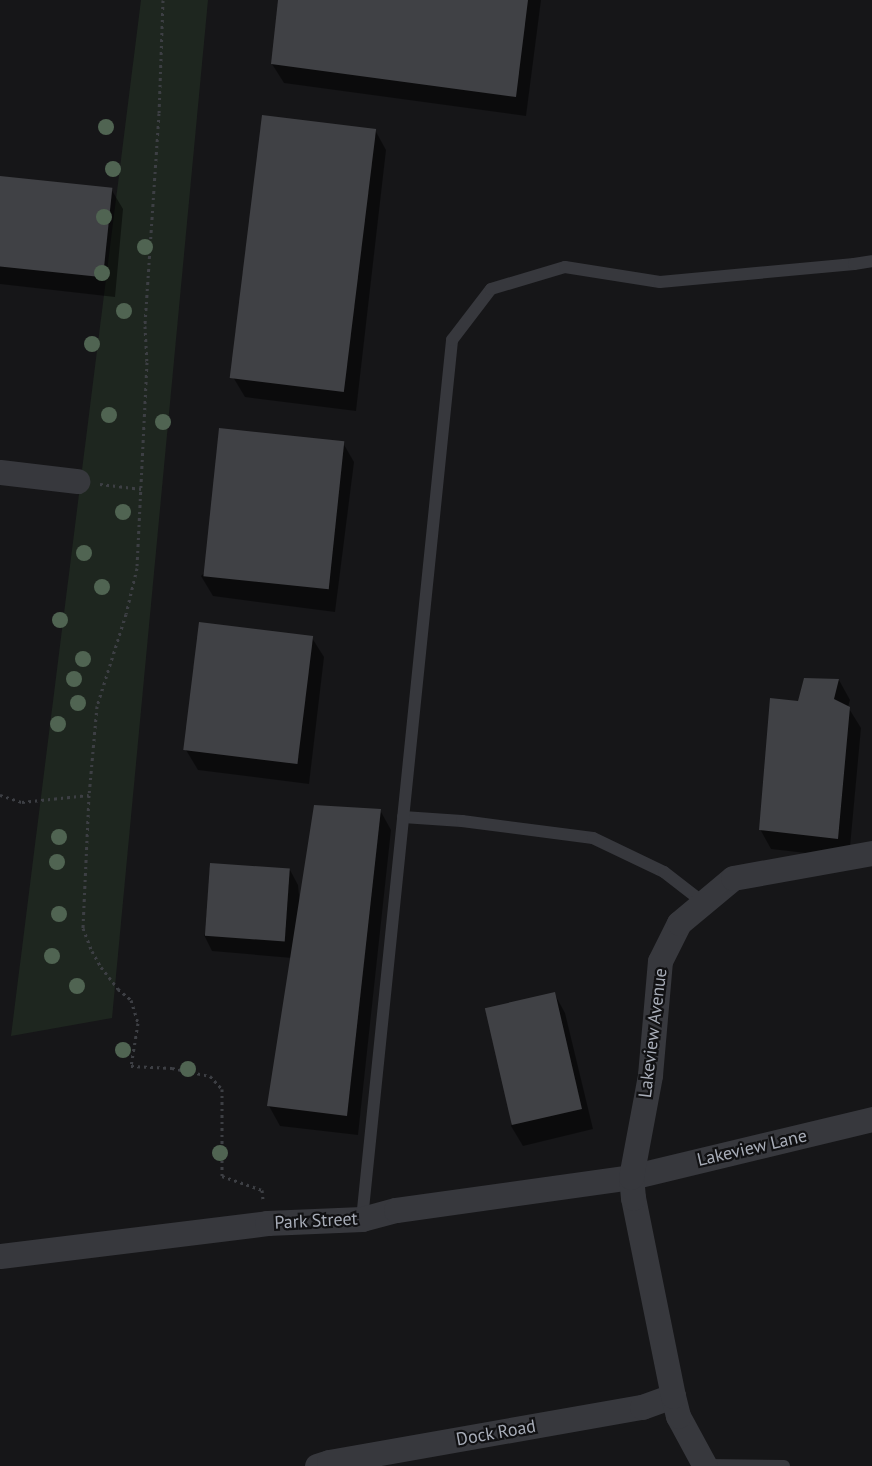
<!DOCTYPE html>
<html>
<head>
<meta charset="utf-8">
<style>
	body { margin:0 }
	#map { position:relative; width:872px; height:1466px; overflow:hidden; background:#161618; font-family:"PT Sans",sans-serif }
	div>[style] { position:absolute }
	.green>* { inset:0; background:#1e261f }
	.shadow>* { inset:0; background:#0007 }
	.building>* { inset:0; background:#404145; transform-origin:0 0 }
	.path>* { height:3px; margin-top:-1.5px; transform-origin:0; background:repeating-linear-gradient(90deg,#3d3f44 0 2.5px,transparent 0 6.5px) }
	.service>* { height:12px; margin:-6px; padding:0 6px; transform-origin:6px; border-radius:6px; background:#37383d }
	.minor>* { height:25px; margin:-12.5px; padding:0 12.5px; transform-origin:12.5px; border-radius:12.5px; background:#37383d }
	.trees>* { width:16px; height:16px; margin:-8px; border-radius:50%; background:#506452 }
	span { translate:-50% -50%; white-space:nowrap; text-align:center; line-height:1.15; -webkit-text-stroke:4.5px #111113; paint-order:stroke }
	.street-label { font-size:18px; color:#a8adb8 }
</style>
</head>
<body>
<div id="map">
	<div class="green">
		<div style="clip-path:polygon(141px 0,208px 0,112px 1018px,11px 1036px)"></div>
	</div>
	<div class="shadow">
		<div style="clip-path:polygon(279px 0,541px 0,526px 116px,284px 83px,272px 64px)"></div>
		<div style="clip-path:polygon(375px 130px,386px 150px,356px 411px,245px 397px,233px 377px)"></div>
		<div style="clip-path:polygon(0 177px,111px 189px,123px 209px,115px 297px,0 284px)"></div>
		<div style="clip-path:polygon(343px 443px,354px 462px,335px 612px,213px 596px,201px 576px)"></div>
		<div style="clip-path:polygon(312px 638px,324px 657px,309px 784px,198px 770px,186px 750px)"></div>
		<div style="clip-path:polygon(839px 680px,850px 700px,848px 707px,861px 728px,849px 858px,771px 849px,760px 829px,799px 702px)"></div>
		<div style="clip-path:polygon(380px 810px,391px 830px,358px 1135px,280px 1126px,269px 1106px,292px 958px,212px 951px,204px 935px,290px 870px,298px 885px,300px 904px)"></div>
		<div style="clip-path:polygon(554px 993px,565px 1013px,593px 1129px,523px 1146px,511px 1126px)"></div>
	</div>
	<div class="building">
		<div style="clip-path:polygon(278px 0,528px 0,516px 97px,271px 64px)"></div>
		<div style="left:262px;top:115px;width:115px;height:265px;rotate:7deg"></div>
		<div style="left:0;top:176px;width:113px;height:90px;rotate:6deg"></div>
		<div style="left:219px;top:428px;width:126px;height:149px;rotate:6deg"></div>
		<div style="left:199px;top:622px;width:115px;height:129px;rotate:7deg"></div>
		<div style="clip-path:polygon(804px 678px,839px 679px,834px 699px,850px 707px,838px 839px,759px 830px,770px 698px,798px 701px)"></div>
		<div style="clip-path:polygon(314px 805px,381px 809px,347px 1116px,267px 1106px)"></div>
		<div style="left:210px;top:863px;width:80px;height:73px;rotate:4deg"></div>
		<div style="left:555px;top:992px;width:120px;height:72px;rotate:77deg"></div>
	</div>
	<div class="path">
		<div style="left:163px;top:0;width:113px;rotate:92deg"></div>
		<div style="left:159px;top:113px;width:213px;rotate:93.8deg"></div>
		<div style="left:145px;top:326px;width:36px;rotate:87deg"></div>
		<div style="left:147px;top:362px;width:206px;rotate:92.8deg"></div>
		<div style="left:137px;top:568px;width:47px;rotate:103.4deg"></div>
		<div style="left:126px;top:614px;width:96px;rotate:107.5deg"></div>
		<div style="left:97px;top:706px;width:89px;rotate:95.1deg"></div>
		<div style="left:89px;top:795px;width:133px;rotate:92.6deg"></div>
		<div style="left:83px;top:928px;width:25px;rotate:69deg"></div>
		<div style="left:92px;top:951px;width:18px;rotate:61deg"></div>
		<div style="left:101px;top:967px;width:28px;rotate:52deg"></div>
		<div style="left:118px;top:989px;width:17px;rotate:40deg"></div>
		<div style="left:131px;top:1000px;width:24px;rotate:73deg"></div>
		<div style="left:138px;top:1023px;width:44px;rotate:99.2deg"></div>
		<div style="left:131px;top:1066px;width:41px;rotate:2.8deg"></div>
		<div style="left:172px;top:1068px;width:39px;rotate:12deg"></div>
		<div style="left:210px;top:1076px;width:18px;rotate:47deg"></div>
		<div style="left:222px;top:1089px;width:87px;rotate:90deg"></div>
		<div style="left:222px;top:1176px;width:42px;rotate:19.3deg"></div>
		<div style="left:262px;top:1190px;width:9px;rotate:84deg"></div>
		<div style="left:100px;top:484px;width:42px;rotate:6.8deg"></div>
		<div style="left:0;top:795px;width:23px;rotate:18deg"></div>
		<div style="left:22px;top:802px;width:67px;rotate:-6deg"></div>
	</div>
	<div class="service">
		<div style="left:403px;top:817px;width:59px;rotate:3.9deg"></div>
		<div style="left:462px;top:821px;width:132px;rotate:7.4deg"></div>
		<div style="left:593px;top:838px;width:79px;rotate:25.6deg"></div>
		<div style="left:664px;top:872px;width:51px;rotate:37.8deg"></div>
		<div style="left:362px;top:1219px;width:884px;rotate:-84.15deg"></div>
		<div style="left:452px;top:340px;width:64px;rotate:-52.6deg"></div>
		<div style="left:491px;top:289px;width:77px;rotate:-16.6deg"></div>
		<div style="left:565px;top:267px;width:96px;rotate:9deg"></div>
		<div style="left:660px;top:282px;width:195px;rotate:-5.3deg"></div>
		<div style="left:854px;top:264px;width:18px;rotate:-9deg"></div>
		<div style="left:705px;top:1465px;width:79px;rotate:0.7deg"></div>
	</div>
	<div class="minor">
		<div style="left:0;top:472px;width:78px;rotate:6.7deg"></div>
		<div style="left:0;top:1256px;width:269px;rotate:-7deg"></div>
		<div style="left:267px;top:1223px;width:95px;rotate:-2.4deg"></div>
		<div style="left:362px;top:1219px;width:35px;rotate:-15deg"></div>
		<div style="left:396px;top:1210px;width:237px;rotate:-8deg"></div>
		<div style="left:631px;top:1177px;width:248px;rotate:-13.5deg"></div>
		<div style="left:317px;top:1466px;width:13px;rotate:-18deg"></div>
		<div style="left:329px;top:1462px;width:318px;rotate:-10deg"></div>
		<div style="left:642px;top:1407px;width:33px;rotate:-20deg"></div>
		<div style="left:705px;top:1466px;width:57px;rotate:-118.4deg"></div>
		<div style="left:678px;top:1416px;width:21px;rotate:-104deg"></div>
		<div style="left:673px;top:1396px;width:202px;rotate:-101.4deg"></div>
		<div style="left:633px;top:1198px;width:21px;rotate:-95deg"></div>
		<div style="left:631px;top:1177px;width:104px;rotate:-79.4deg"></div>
		<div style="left:650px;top:1075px;width:114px;rotate:-85deg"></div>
		<div style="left:660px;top:961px;width:42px;rotate:-63.4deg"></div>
		<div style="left:679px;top:923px;width:70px;rotate:-39.8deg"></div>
		<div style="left:733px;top:878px;width:141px;rotate:-10.2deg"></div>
	</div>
	<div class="trees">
		<div style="left:106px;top:127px"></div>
		<div style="left:113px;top:169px"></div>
		<div style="left:104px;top:217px"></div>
		<div style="left:145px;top:247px"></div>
		<div style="left:102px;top:273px"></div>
		<div style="left:124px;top:311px"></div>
		<div style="left:92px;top:344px"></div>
		<div style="left:109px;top:415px"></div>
		<div style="left:163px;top:422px"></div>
		<div style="left:123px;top:512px"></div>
		<div style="left:84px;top:553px"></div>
		<div style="left:102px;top:587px"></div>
		<div style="left:60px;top:620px"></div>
		<div style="left:83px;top:659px"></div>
		<div style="left:74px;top:679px"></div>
		<div style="left:78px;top:703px"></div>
		<div style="left:58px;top:724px"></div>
		<div style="left:59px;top:837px"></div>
		<div style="left:57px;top:862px"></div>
		<div style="left:59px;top:914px"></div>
		<div style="left:52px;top:956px"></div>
		<div style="left:77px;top:986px"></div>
		<div style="left:123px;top:1050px"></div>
		<div style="left:188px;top:1069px"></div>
		<div style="left:220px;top:1153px"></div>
	</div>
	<div class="street-label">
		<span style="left:653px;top:1033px;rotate:-83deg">Lakeview Avenue</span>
		<span style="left:752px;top:1148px;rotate:-13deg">Lakeview Lane</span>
		<span style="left:316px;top:1221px;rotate:-3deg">Park Street</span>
		<span style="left:496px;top:1433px;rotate:-10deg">Dock Road</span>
	</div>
</div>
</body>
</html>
